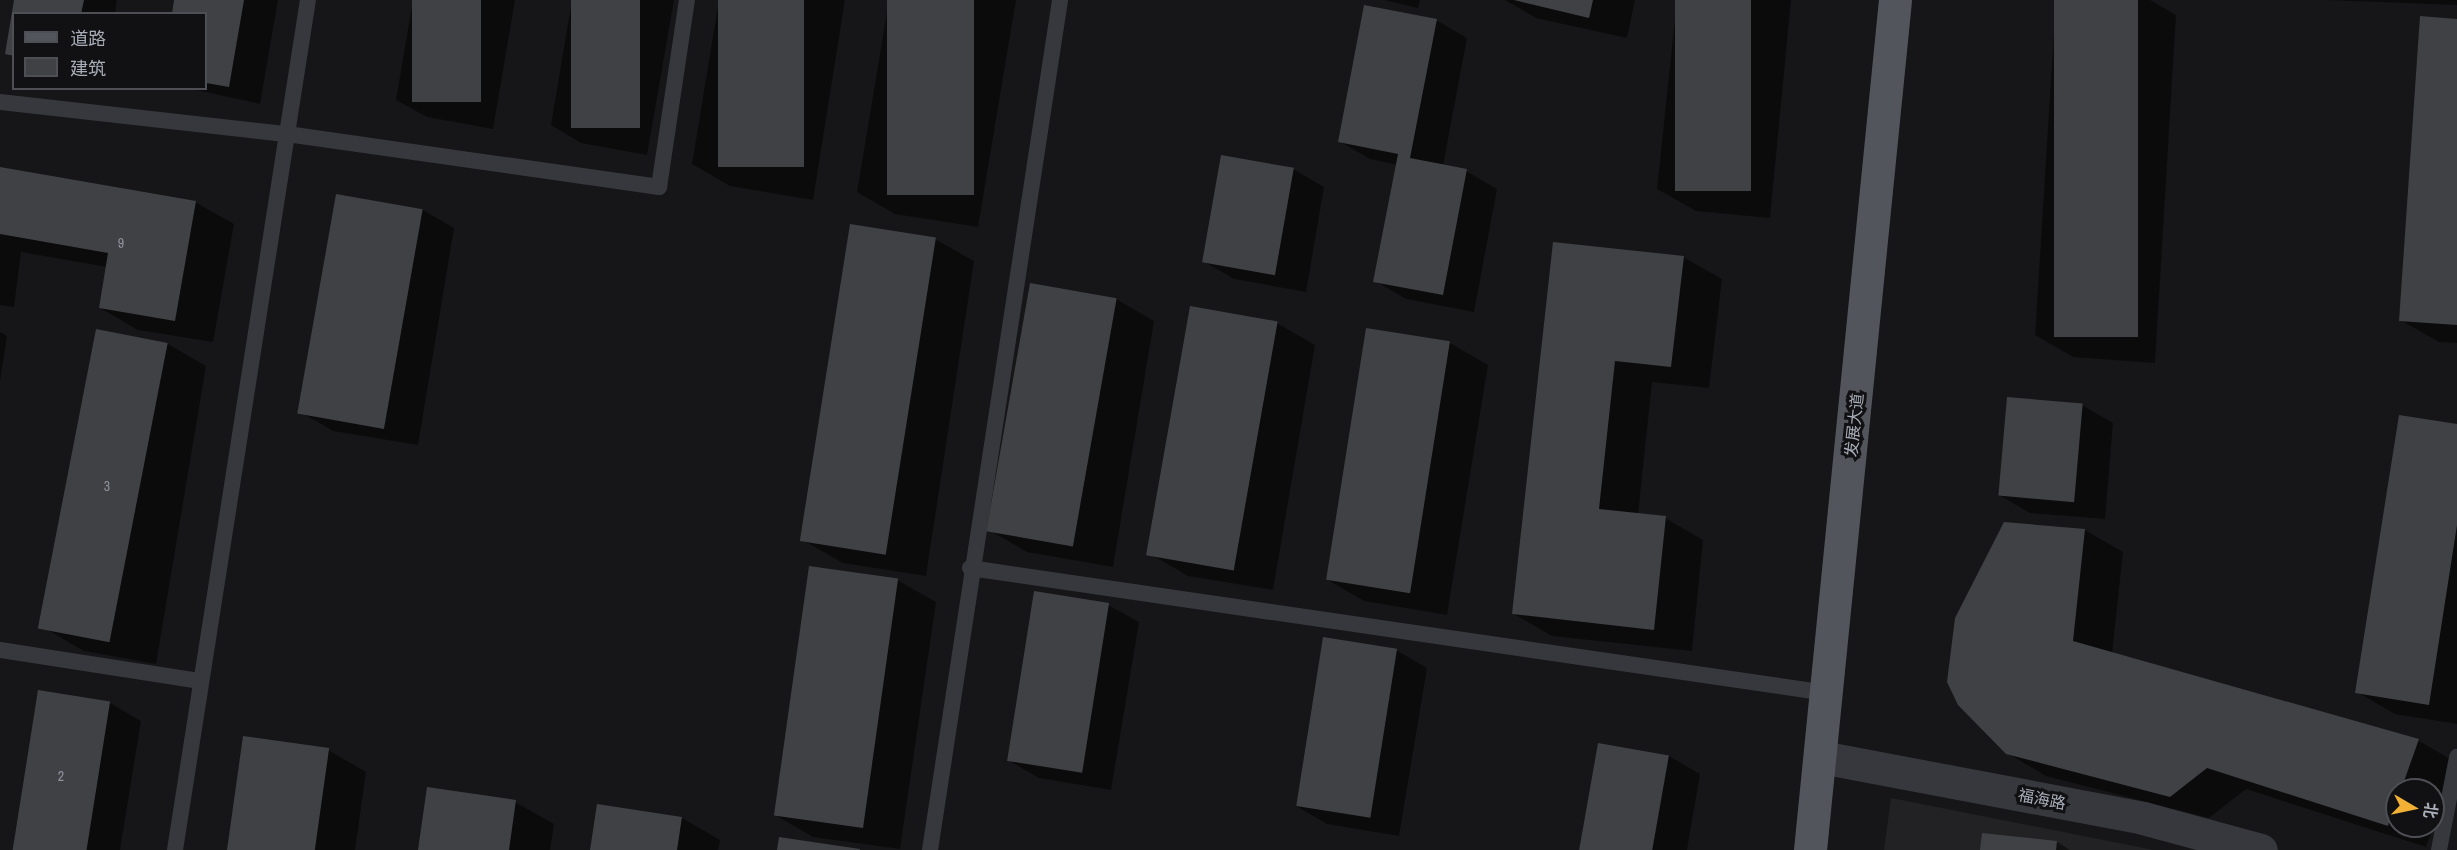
<!DOCTYPE html>
<html>
<head>
<meta charset="utf-8">
<style>
	body { margin:0 }
	#map { position:relative; width:2457px; height:850px; overflow:hidden; background:#161618; font-family:"Archivo Narrow","Noto Sans SC",sans-serif }
	div>[style] { position:absolute }
	.built>* { inset:0; background:#222225 }
	.shadow>* { inset:0; background:#0007 }
	.building>* { inset:0; background:#404145; transform-origin:0 0 }
	.service>* { height:16px; margin:-8px; padding:0 8px; transform-origin:8px; border-radius:8px; background:#37383d }
	.minor>* { height:33px; margin:-16.5px; padding:0 16.5px; transform-origin:16.5px; border-radius:16.5px; background:#37383d }
	.primary>* { height:33px; margin:-16.5px; padding:0 16.5px; transform-origin:16.5px; border-radius:16.5px; background:#53555c }
	span { translate:-50% -50%; white-space:nowrap; text-align:center; line-height:1.15; -webkit-text-stroke:6px #111113; paint-order:stroke }
	.number-label { font-size:14px; color:#8e929b }
	.number-label span { -webkit-text-stroke-width:0 }
	.street-label { font-size:16px; color:#a8adb8 }
	.legend { position:absolute; left:12px; top:12px; width:195px; height:78px; box-sizing:border-box; background:#111113; border:2px solid #4d4f55; margin:0; padding:8px 10px; list-style:none; font-size:18px; color:#a8adb8 }
	.legend li { display:flex; align-items:center; gap:12px; height:30px }
	.legend b { width:30px; border:2px solid #4d4f55 }
	.north { position:absolute; left:2385px; top:778px; width:60px; height:60px; box-sizing:border-box; background:#111113; border:2px solid #4d4f55; border-radius:50%; rotate:99deg; font-size:16px; font-weight:700; line-height:24px; text-align:center; color:#a8adb8 }
	.north::after { content:''; display:block; margin:auto; width:21px; height:27px; background:#f2b134; clip-path:polygon(50% 0,100% 100%,50% 72%,0 100%) }
</style>
</head>
<body>
<div id="map">
	<div class="built">
		<div style="clip-path:polygon(1891px 798px,2149px 849px,2152px 850px,1884px 850px)"></div>
	</div>
	<div class="shadow">
		<div style="clip-path:polygon(15px 0,117px 0,115px 14px,14px 14px,14px 58px,6px 53px)"></div>
		<div style="clip-path:polygon(176px 0,278px 0,260px 104px,187px 88px,206px 88px,206px 14px)"></div>
		<div style="clip-path:polygon(413px 0,515px 0,493px 129px,427px 117px,396px 100px)"></div>
		<div style="clip-path:polygon(572px 0,674px 0,647px 155px,581px 143px,551px 125px)"></div>
		<div style="clip-path:polygon(719px 0,845px 0,813px 200px,730px 186px,692px 164px)"></div>
		<div style="clip-path:polygon(889px 0,1016px 0,978px 227px,895px 214px,857px 192px)"></div>
		<div style="clip-path:polygon(1384px 0,1420px 0,1418px 8px)"></div>
		<div style="clip-path:polygon(1505px 0,1635px 0,1627px 38px,1536px 18px)"></div>
		<div style="clip-path:polygon(1677px 0,1791px 0,1770px 218px,1696px 211px,1657px 189px)"></div>
		<div style="clip-path:polygon(2056px 0,2150px 0,2176px 15px,2155px 363px,2073px 357px,2035px 335px)"></div>
		<div style="clip-path:polygon(2326px 0,2457px 0,2457px 5px)"></div>
		<div style="clip-path:polygon(1436px 20px,1467px 38px,1443px 166px,1466px 171px,1497px 189px,1474px 312px,1406px 299px,1375px 281px,1398px 165px,1370px 159px,1339px 141px)"></div>
		<div style="clip-path:polygon(2457px 20px,2457px 343px,2439px 342px,2400px 320px)"></div>
		<div style="clip-path:polygon(0 168px,195px 202px,234px 224px,213px 342px,138px 330px,100px 308px,107px 267px,21px 252px,14px 307px,0 305px)"></div>
		<div style="clip-path:polygon(1293px 169px,1324px 187px,1306px 292px,1234px 279px,1203px 261px)"></div>
		<div style="clip-path:polygon(338px 196px,423px 210px,454px 228px,418px 445px,333px 431px,302px 413px)"></div>
		<div style="clip-path:polygon(935px 239px,974px 261px,926px 576px,843px 563px,804px 541px)"></div>
		<div style="clip-path:polygon(1554px 243px,1683px 257px,1722px 279px,1709px 388px,1652px 382px,1638px 515px,1665px 518px,1703px 540px,1692px 651px,1552px 636px,1514px 614px)"></div>
		<div style="clip-path:polygon(1116px 299px,1154px 321px,1113px 567px,1027px 552px,989px 530px)"></div>
		<div style="clip-path:polygon(1277px 323px,1315px 345px,1273px 590px,1188px 576px,1150px 554px)"></div>
		<div style="clip-path:polygon(0 332px,7px 336px,0 381px)"></div>
		<div style="clip-path:polygon(1450px 343px,1488px 365px,1447px 615px,1364px 601px,1326px 579px)"></div>
		<div style="clip-path:polygon(168px 344px,206px 366px,156px 664px,84px 651px,46px 629px)"></div>
		<div style="clip-path:polygon(2082px 405px,2113px 423px,2105px 519px,2030px 513px,1999px 495px)"></div>
		<div style="clip-path:polygon(2457px 426px,2457px 724px,2395px 714px,2357px 692px)"></div>
		<div style="clip-path:polygon(evenodd,2085px 530px,2123px 552px,2112px 654px,2419px 741px,2457px 763px,2426px 847px,2246px 789px,2209px 818px,2046px 776px,2007px 753px,2085px 530px,2397px 790px,2433px 790px,2433px 826px,2397px 826px,2397px 790px)"></div>
		<div style="clip-path:polygon(897px 580px,936px 602px,900px 849px,813px 837px,775px 815px)"></div>
		<div style="clip-path:polygon(1108px 605px,1139px 622px,1111px 790px,1039px 778px,1008px 760px)"></div>
		<div style="clip-path:polygon(1396px 650px,1427px 668px,1399px 836px,1327px 824px,1296px 806px)"></div>
		<div style="clip-path:polygon(110px 703px,141px 721px,120px 850px,14px 850px)"></div>
		<div style="clip-path:polygon(328px 750px,366px 772px,355px 850px,228px 850px)"></div>
		<div style="clip-path:polygon(1669px 756px,1700px 774px,1687px 850px,1582px 850px)"></div>
		<div style="clip-path:polygon(515px 802px,554px 824px,550px 850px,420px 850px)"></div>
		<div style="clip-path:polygon(682px 818px,720px 840px,718px 850px,592px 850px)"></div>
		<div style="clip-path:polygon(2057px 842px,2070px 850px,1982px 850px)"></div>
	</div>
	<div class="building">
		<div style="clip-path:polygon(14px 0,84px 0,81px 14px,14px 14px,14px 56px,5px 54px)"></div>
		<div style="clip-path:polygon(174px 0,244px 0,229px 87px,206px 83px,206px 14px,172px 14px)"></div>
		<div style="left:412px;top:0;width:69px;height:102px"></div>
		<div style="left:571px;top:0;width:69px;height:128px"></div>
		<div style="left:718px;top:0;width:86px;height:167px"></div>
		<div style="left:887px;top:0;width:87px;height:195px"></div>
		<div style="clip-path:polygon(1514px 0,1593px 0,1589px 18px)"></div>
		<div style="left:1675px;top:0;width:76px;height:191px"></div>
		<div style="left:2054px;top:0;width:84px;height:337px"></div>
		<div style="clip-path:polygon(1364px 5px,1437px 19px,1410px 158px,1467px 169px,1443px 295px,1373px 282px,1398px 154px,1338px 142px)"></div>
		<div style="clip-path:polygon(2420px 16px,2457px 19px,2457px 325px,2399px 321px)"></div>
		<div style="left:1221px;top:155px;width:74px;height:109px;rotate:10deg"></div>
		<div style="clip-path:polygon(0 167px,196px 201px,175px 321px,99px 308px,108px 253px,0 234px)"></div>
		<div style="left:336px;top:194px;width:88px;height:223px;rotate:10deg"></div>
		<div style="left:850px;top:224px;width:87px;height:321px;rotate:9deg"></div>
		<div style="clip-path:polygon(1553px 242px,1684px 256px,1671px 367px,1615px 361px,1599px 509px,1666px 516px,1654px 630px,1512px 614px)"></div>
		<div style="left:1030px;top:283px;width:88px;height:252px;rotate:10deg"></div>
		<div style="left:1190px;top:306px;width:89px;height:253px;rotate:10deg"></div>
		<div style="left:1366px;top:328px;width:85px;height:255px;rotate:9deg"></div>
		<div style="left:96px;top:329px;width:73px;height:305px;rotate:11deg"></div>
		<div style="left:2007px;top:397px;width:76px;height:99px;rotate:5deg"></div>
		<div style="clip-path:polygon(2399px 415px,2457px 424px,2457px 525px,2429px 705px,2355px 693px)"></div>
		<div style="clip-path:polygon(2004px 522px,2085px 529px,2073px 641px,2419px 739px,2401px 790px,2397px 790px,2388px 826px,2207px 768px,2170px 797px,2006px 754px,1958px 705px,1947px 682px,1955px 618px)"></div>
		<div style="left:809px;top:566px;width:90px;height:252px;rotate:8deg"></div>
		<div style="left:1034px;top:591px;width:76px;height:172px;rotate:9deg"></div>
		<div style="left:1323px;top:637px;width:75px;height:171px;rotate:9deg"></div>
		<div style="left:38px;top:690px;width:73px;height:162px;rotate:9deg"></div>
		<div style="left:243px;top:736px;width:87px;height:115px;rotate:8deg"></div>
		<div style="left:1598px;top:743px;width:72px;height:109px;rotate:10deg"></div>
		<div style="clip-path:polygon(427px 787px,516px 800px,509px 850px,418px 850px)"></div>
		<div style="clip-path:polygon(597px 804px,682px 817px,677px 850px,590px 850px)"></div>
		<div style="clip-path:polygon(1982px 833px,2057px 841px,2056px 850px,1980px 850px)"></div>
		<div style="clip-path:polygon(779px 837px,860px 849px,860px 850px,777px 850px)"></div>
	</div>
	<div class="service">
		<div style="left:0;top:102px;width:289px;rotate:6.4deg"></div>
		<div style="left:287px;top:134px;width:376px;rotate:8.1deg"></div>
		<div style="left:659px;top:187px;width:189px;rotate:-81.5deg"></div>
		<div style="left:970px;top:568px;width:866px;rotate:8.3deg"></div>
		<div style="left:0;top:650px;width:203px;rotate:8.8deg"></div>
		<div style="left:175px;top:850px;width:860px;rotate:-81.11deg"></div>
		<div style="left:930px;top:850px;width:860px;rotate:-81.3deg"></div>
		<div style="left:2439px;top:850px;width:95px;rotate:-79deg"></div>
	</div>
	<div class="minor">
		<div style="left:1821px;top:757px;width:328px;rotate:10.7deg"></div>
		<div style="left:2143px;top:818px;width:122px;rotate:15.2deg"></div>
	</div>
	<div class="primary">
		<div style="left:1810px;top:850px;width:854px;rotate:-84.29deg"></div>
	</div>
	<div class="number-label">
		<span style="left:121px;top:243px">9</span>
		<span style="left:107px;top:486px">3</span>
		<span style="left:61px;top:776px">2</span>
	</div>
	<div class="street-label">
		<span style="left:1854px;top:425px;rotate:-84deg">发展大道</span>
		<span style="left:2042px;top:799px;rotate:11deg">福海路</span>
	</div>
	<ul class="legend">
	<li><b style="height:8px;background:#53555c"></b>道路</li>
	<li><b style="height:16px;background:#404145"></b>建筑</li>
	</ul>
	<div class="north">北</div>
</div>
</body>
</html>
